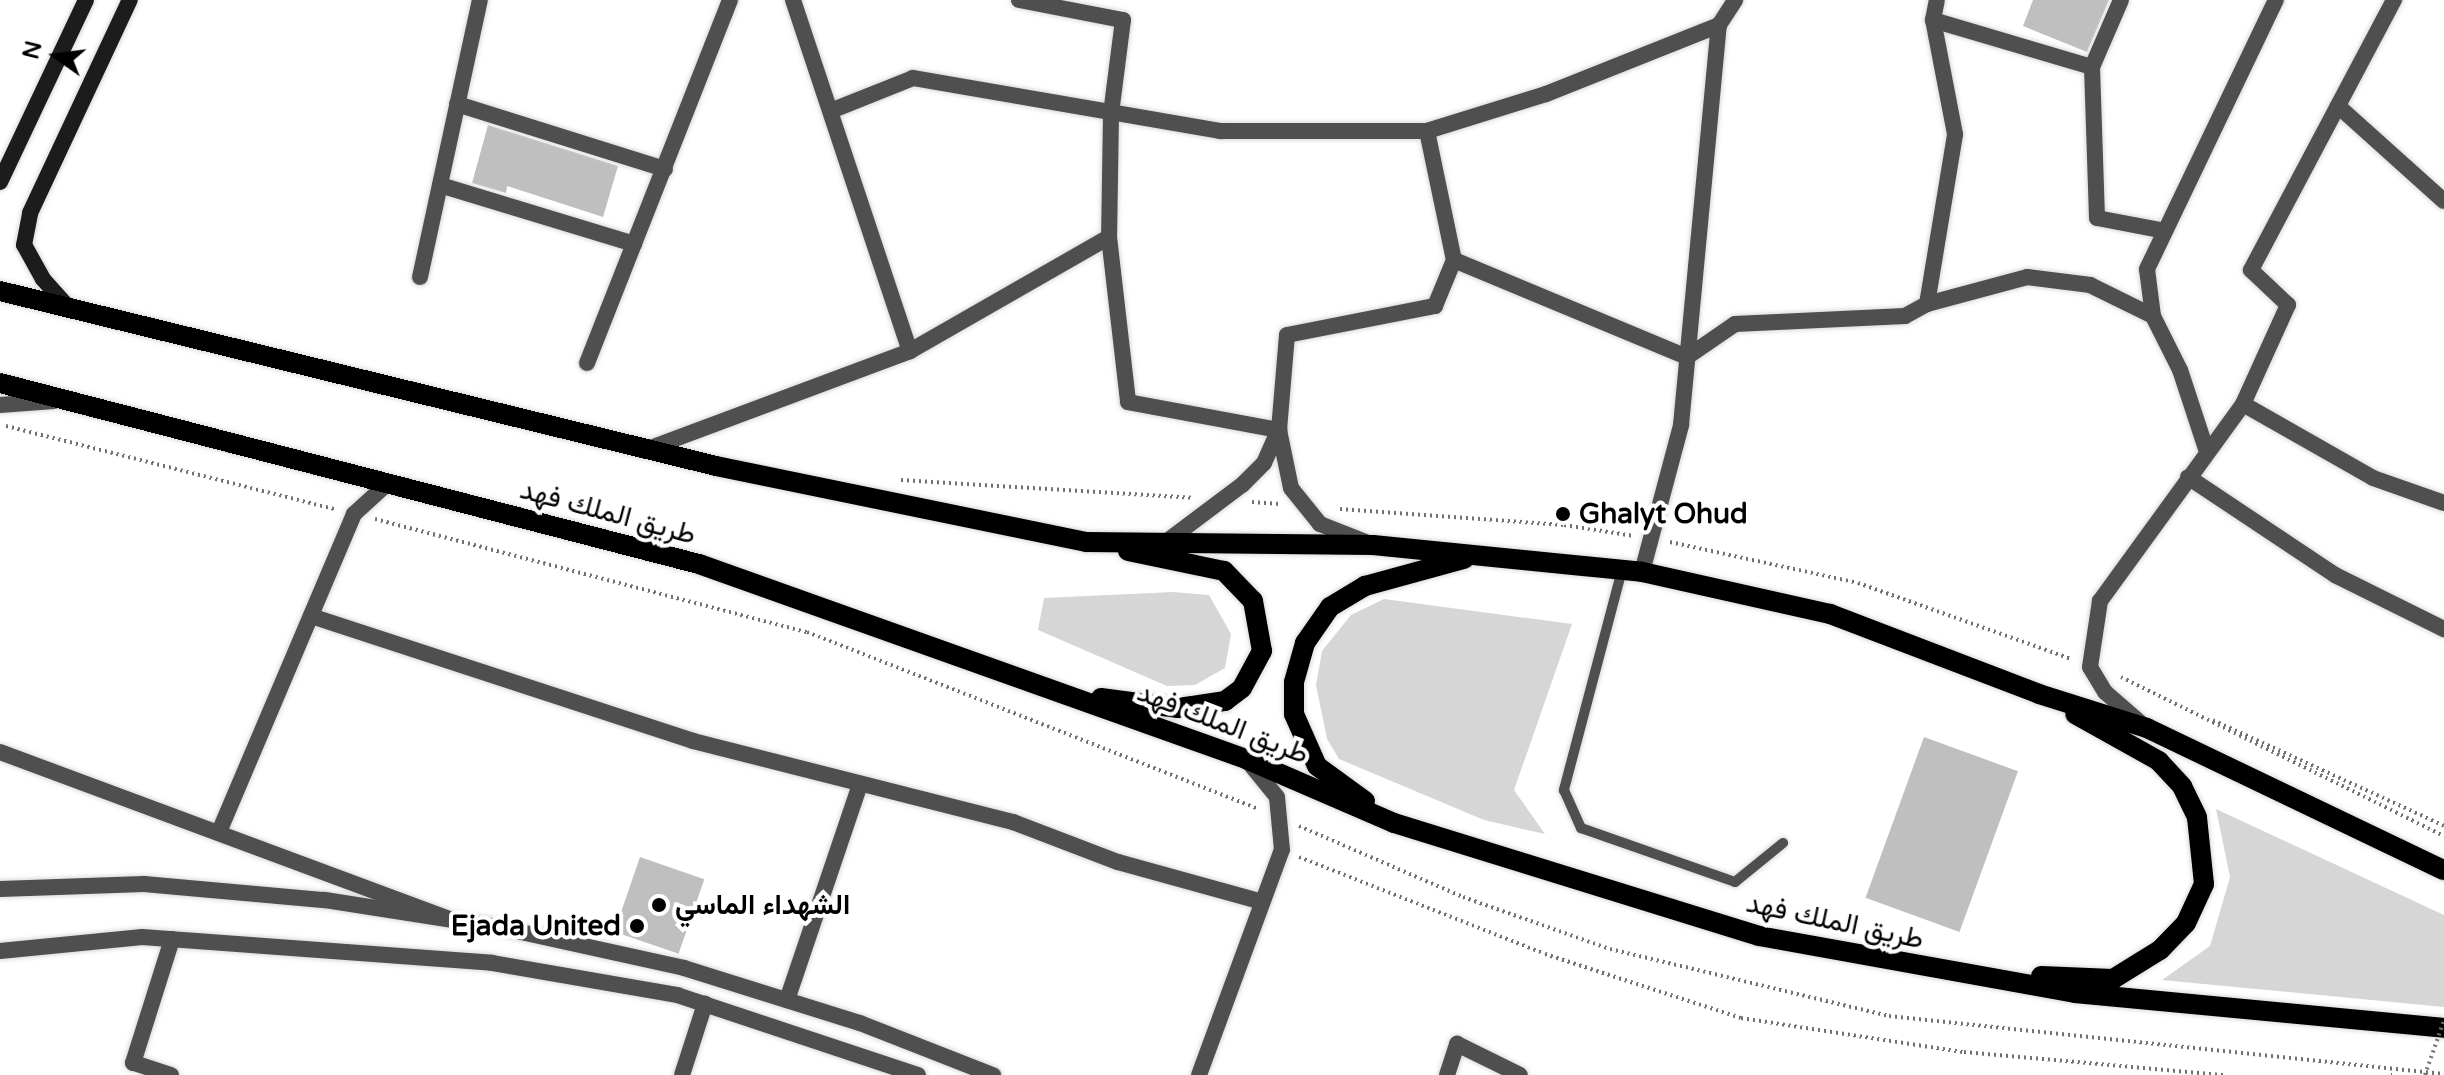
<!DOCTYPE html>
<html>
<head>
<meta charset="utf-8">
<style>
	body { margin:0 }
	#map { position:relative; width:2444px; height:1075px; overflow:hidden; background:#fff; font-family:"Varela Round",Vazirmatn,sans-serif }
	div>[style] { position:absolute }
	.green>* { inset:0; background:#d6d6d6 }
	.building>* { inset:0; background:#bfbfbf; transform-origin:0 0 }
	.path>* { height:4px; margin-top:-2px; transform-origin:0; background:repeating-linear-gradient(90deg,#717171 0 2px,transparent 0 6px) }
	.roads { filter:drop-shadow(0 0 2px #dbdbdb) drop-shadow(0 0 2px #dbdbdb) }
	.service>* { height:10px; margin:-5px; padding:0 5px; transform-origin:5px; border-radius:5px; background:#4f4f4f }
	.minor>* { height:16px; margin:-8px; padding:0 8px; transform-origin:8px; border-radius:8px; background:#4f4f4f }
	.tertiary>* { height:16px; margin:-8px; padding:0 8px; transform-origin:8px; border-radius:8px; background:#4f4f4f }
	.secondary>* { height:16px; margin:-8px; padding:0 8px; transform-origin:8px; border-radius:8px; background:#1c1c1c }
	.primary>* { height:20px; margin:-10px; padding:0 10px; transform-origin:10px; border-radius:10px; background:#000 }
	.path-bridge>* { height:4px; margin-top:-2px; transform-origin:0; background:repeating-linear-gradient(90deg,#717171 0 2px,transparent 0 6px) }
	.dots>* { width:22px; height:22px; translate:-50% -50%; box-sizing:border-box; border:4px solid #fff; border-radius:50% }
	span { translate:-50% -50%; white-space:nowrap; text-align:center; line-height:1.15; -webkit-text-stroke:8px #fff; paint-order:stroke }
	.street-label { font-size:28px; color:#000 }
	.poi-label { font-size:28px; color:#000; font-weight:700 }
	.left { translate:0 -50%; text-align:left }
	.right { translate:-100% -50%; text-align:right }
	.north { position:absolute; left:16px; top:16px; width:80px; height:80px; -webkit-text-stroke:6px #fff; paint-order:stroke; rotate:284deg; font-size:22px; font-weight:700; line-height:32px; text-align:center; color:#000 }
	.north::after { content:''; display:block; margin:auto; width:28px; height:36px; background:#000; clip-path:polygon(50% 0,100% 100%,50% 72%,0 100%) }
</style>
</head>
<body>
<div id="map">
	<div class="green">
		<div style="clip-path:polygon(1173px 592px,1209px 595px,1231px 634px,1225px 668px,1195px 685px,1167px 686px,1038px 630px,1044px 598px)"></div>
		<div style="clip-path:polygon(1384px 599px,1572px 624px,1514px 790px,1545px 834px,1484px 820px,1339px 759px,1327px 739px,1316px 685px,1322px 651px,1351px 615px)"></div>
		<div style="clip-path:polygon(2216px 809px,2444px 915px,2444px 1007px,2162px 980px,2210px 946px,2230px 877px)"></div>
	</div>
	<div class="building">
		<div style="clip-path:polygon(2033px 0,2109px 0,2087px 52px,2023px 26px)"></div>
		<div style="clip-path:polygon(488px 125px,618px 166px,603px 217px,507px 186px,506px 193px,472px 183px)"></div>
		<div style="left:1924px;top:737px;width:100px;height:171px;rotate:20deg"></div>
		<div style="left:640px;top:857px;width:68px;height:79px;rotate:19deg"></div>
	</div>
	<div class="path">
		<div style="left:6px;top:426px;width:339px;rotate:14.2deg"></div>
		<div style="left:901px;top:480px;width:292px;rotate:3.5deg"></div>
		<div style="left:1252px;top:502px;width:27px;rotate:4deg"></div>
		<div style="left:1340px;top:509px;width:225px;rotate:4.1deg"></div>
		<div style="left:1564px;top:525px;width:71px;rotate:8.9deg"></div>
		<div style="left:375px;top:519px;width:447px;rotate:14.7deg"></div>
		<div style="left:807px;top:632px;width:484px;rotate:21.4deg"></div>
		<div style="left:1670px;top:542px;width:192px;rotate:12.3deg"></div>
		<div style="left:1858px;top:583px;width:226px;rotate:19.6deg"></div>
		<div style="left:2121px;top:677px;width:360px;rotate:26.2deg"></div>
		<div style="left:2213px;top:720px;width:254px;rotate:24.6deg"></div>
		<div style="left:1299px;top:826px;width:179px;rotate:23.4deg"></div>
		<div style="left:1463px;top:897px;width:156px;rotate:19.5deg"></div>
		<div style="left:1610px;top:949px;width:287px;rotate:13.5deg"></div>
		<div style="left:1889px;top:1016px;width:558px;rotate:5.97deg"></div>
		<div style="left:1299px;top:857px;width:264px;rotate:21.5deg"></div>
		<div style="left:1545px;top:954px;width:206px;rotate:18.1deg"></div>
		<div style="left:1741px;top:1018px;width:226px;rotate:8.7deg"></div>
		<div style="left:1964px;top:1052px;width:261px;rotate:5.1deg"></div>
		<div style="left:2391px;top:1075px;width:1px"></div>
	</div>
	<div class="roads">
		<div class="service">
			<div style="left:1622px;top:570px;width:228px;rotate:104.8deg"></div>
			<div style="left:1564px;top:790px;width:42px;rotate:65.9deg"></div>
			<div style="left:1581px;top:828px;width:163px;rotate:19.3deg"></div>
			<div style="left:1735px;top:882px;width:62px;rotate:-39.1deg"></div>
		</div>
		<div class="minor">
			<div style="left:793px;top:0;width:370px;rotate:71.6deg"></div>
			<div style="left:1019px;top:0;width:106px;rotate:10.9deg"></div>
			<div style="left:1123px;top:20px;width:95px;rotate:97.3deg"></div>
			<div style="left:1111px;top:114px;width:123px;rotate:90.9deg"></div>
			<div style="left:1109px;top:237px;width:166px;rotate:83.4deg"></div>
			<div style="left:1128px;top:402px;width:154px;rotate:10.5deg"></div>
			<div style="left:2121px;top:0;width:73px;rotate:113.4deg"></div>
			<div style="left:2092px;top:67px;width:151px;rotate:88.1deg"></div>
			<div style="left:2097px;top:218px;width:69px;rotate:10.8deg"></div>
			<div style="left:1933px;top:20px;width:166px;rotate:16.5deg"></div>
			<div style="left:457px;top:104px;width:218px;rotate:17.4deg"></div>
			<div style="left:2338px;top:106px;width:142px;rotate:41.9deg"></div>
			<div style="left:833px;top:110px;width:86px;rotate:-21.8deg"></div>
			<div style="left:913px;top:78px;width:312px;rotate:9.8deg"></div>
			<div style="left:1220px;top:131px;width:207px"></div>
			<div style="left:1427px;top:131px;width:125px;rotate:-17.3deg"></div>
			<div style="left:1546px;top:94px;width:186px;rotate:-21.7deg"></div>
			<div style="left:1427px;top:131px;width:132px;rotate:78.2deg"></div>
			<div style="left:1454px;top:260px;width:252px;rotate:22.6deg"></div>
			<div style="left:1687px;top:357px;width:58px;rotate:-34.5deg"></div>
			<div style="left:1735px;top:324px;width:170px;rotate:-2.7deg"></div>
			<div style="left:1905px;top:316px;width:25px;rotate:-29deg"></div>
			<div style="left:1927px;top:304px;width:104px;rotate:-15.1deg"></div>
			<div style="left:2027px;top:277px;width:64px;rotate:7.2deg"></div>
			<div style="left:2090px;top:285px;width:70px;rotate:26.2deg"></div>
			<div style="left:440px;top:185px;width:203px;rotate:16.9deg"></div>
			<div style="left:420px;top:277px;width:283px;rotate:-77.8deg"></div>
			<div style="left:1927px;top:304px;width:172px;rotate:-80.6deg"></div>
			<div style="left:1955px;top:134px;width:116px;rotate:-100.9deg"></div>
			<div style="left:1933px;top:20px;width:20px;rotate:-79deg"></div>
			<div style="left:587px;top:363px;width:390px;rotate:-68.5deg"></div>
			<div style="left:2243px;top:404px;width:150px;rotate:29.6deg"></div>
			<div style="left:2373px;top:478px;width:75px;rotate:19.4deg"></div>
			<div style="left:648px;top:449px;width:280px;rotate:-20.5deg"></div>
			<div style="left:910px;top:351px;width:229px;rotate:-29.8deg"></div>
			<div style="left:2207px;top:452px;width:86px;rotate:-108.2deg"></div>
			<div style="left:2180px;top:370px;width:60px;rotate:-116.6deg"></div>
			<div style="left:2153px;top:316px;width:47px;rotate:-97.3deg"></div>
			<div style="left:2147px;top:269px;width:298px;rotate:-64.4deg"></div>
			<div style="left:2188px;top:477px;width:177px;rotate:33.7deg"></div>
			<div style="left:2335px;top:575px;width:122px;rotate:26.4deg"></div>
			<div style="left:1166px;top:542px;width:95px;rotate:-36.9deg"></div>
			<div style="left:1242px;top:485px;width:31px;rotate:-45deg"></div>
			<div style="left:1264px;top:463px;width:36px;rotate:-66deg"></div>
			<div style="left:1368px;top:543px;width:52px;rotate:-158.4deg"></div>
			<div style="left:1320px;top:524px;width:46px;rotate:-128.9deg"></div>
			<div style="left:1291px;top:488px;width:59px;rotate:-101.7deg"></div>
			<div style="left:1279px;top:430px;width:95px;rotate:-85.2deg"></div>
			<div style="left:1287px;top:335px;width:151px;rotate:-11.1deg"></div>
			<div style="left:1435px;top:306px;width:50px;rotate:-67.6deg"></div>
			<div style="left:1642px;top:572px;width:152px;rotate:-75.1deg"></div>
			<div style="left:1681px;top:425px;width:402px;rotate:-84.6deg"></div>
			<div style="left:1719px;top:25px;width:30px;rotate:-57deg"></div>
			<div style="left:311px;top:616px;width:402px;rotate:18.1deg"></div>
			<div style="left:693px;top:741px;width:330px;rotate:14.2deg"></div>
			<div style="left:1013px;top:822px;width:112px;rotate:20.9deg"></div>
			<div style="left:1118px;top:862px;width:149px;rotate:15.5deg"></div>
			<div style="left:2143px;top:725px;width:50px;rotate:-139deg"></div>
			<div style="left:2105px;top:692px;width:29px;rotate:-121deg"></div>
			<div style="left:2090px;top:667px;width:67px;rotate:-81.4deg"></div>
			<div style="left:2100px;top:601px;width:243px;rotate:-54deg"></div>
			<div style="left:2243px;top:404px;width:109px;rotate:-65.6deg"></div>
			<div style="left:2288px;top:305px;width:51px;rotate:-136.6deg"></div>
			<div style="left:2251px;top:270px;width:306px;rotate:-62.1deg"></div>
			<div style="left:219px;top:832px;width:345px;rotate:-67deg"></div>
			<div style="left:354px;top:514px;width:46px;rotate:-42.4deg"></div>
			<div style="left:0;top:889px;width:144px;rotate:-2deg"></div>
			<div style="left:144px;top:884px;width:182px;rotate:5.1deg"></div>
			<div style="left:325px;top:900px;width:175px;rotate:8.9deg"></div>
			<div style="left:498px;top:927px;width:190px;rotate:12.4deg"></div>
			<div style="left:684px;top:968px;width:184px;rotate:17.4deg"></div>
			<div style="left:860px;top:1023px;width:143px;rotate:21.4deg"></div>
			<div style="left:0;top:951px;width:143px;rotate:-5.6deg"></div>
			<div style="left:142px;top:937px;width:351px;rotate:4.2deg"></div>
			<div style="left:492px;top:963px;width:188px;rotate:9.8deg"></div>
			<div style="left:677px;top:995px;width:254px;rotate:18.4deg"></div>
			<div style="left:787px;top:1000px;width:228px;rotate:-71.3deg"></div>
			<div style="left:171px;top:1075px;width:40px;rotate:-162deg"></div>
			<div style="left:133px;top:1063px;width:130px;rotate:-72.5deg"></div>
			<div style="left:682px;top:1075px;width:75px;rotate:-72.1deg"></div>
			<div style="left:1199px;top:1075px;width:240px;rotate:-69.8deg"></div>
			<div style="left:1282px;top:850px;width:53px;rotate:-95.4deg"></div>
			<div style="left:1277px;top:797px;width:49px;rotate:-129.2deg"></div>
			<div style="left:1447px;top:1075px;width:33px;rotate:-72deg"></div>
			<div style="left:1457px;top:1044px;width:70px;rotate:26.2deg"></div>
		</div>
		<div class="tertiary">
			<div style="left:0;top:405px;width:54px;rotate:-4.2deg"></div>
			<div style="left:0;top:752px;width:478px;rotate:20.4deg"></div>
		</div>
		<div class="secondary">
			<div style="left:0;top:182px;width:201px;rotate:-64.7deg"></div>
			<div style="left:69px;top:308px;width:39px;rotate:-132deg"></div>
			<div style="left:43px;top:279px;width:39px;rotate:-119deg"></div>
			<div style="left:24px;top:245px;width:33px;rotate:-79deg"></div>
			<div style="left:30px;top:213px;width:235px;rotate:-64.9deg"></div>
		</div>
		<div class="primary">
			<div style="left:0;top:291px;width:737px;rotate:13.73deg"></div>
			<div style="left:716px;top:466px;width:378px;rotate:11.6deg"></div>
			<div style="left:1086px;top:542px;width:287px;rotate:0.6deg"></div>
			<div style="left:1373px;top:545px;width:270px;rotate:5.7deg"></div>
			<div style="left:1642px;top:572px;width:193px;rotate:12.6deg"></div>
			<div style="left:1830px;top:614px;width:224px;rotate:20.9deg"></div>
			<div style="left:2039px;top:694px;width:113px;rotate:17.5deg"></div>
			<div style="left:2147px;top:728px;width:329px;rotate:25.6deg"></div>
			<div style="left:0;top:383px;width:722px;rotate:14.52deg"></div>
			<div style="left:699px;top:564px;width:581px;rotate:19.62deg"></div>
			<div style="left:1246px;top:759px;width:161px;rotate:23.4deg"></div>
			<div style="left:1394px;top:823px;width:382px;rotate:17.2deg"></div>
			<div style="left:1759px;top:936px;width:321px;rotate:10.2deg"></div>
			<div style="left:2075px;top:993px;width:371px;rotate:5.4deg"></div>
			<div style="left:1101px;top:698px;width:78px;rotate:7.4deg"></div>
			<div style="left:1178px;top:708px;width:48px;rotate:-8.5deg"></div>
			<div style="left:1225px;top:701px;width:21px;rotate:-37deg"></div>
			<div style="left:1242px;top:688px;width:42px;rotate:-61.6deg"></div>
			<div style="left:1262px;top:651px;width:51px;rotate:-100.2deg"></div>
			<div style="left:1253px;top:601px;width:42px;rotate:-134deg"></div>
			<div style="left:1224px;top:571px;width:98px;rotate:-168.2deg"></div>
			<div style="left:1365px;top:801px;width:59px;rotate:-143.9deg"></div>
			<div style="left:1317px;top:766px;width:57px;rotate:-113.9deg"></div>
			<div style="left:1294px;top:714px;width:32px;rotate:-90deg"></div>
			<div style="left:1294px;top:682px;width:41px;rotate:-74.2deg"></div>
			<div style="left:1305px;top:643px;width:44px;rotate:-55.2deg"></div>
			<div style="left:1330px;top:607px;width:41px;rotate:-31deg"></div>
			<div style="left:1365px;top:586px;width:103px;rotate:-15.3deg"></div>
			<div style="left:2041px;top:976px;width:72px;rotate:2.4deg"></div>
			<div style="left:2113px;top:979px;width:55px;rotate:-31.7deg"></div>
			<div style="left:2160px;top:950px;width:37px;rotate:-46deg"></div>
			<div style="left:2186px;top:923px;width:43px;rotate:-65.2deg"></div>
			<div style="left:2204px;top:884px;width:67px;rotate:-96deg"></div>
			<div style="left:2197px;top:817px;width:34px;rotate:-116deg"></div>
			<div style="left:2182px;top:786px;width:34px;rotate:-133deg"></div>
			<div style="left:2159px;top:761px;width:96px;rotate:-150.8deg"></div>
		</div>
	</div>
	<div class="path-bridge">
		<div style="left:2425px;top:1075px;width:58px;rotate:-70.9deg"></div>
	</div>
	<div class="dots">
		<div style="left:1563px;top:514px;background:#000"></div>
		<div style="left:659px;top:905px;background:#000"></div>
		<div style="left:637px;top:926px;background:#000"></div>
	</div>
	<div class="street-label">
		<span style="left:608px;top:512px;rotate:15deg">طريق الملك فهد</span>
		<span style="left:1223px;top:723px;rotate:21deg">طريق الملك فهد</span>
		<span style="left:1835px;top:921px;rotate:12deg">طريق الملك فهد</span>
	</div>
	<div class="poi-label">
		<span class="left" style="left:1579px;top:514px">Ghalyt Ohud</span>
		<span class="left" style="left:675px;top:905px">الشهداء الماسي</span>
		<span class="right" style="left:621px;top:926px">Ejada United</span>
	</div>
	<div class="north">N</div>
</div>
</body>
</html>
